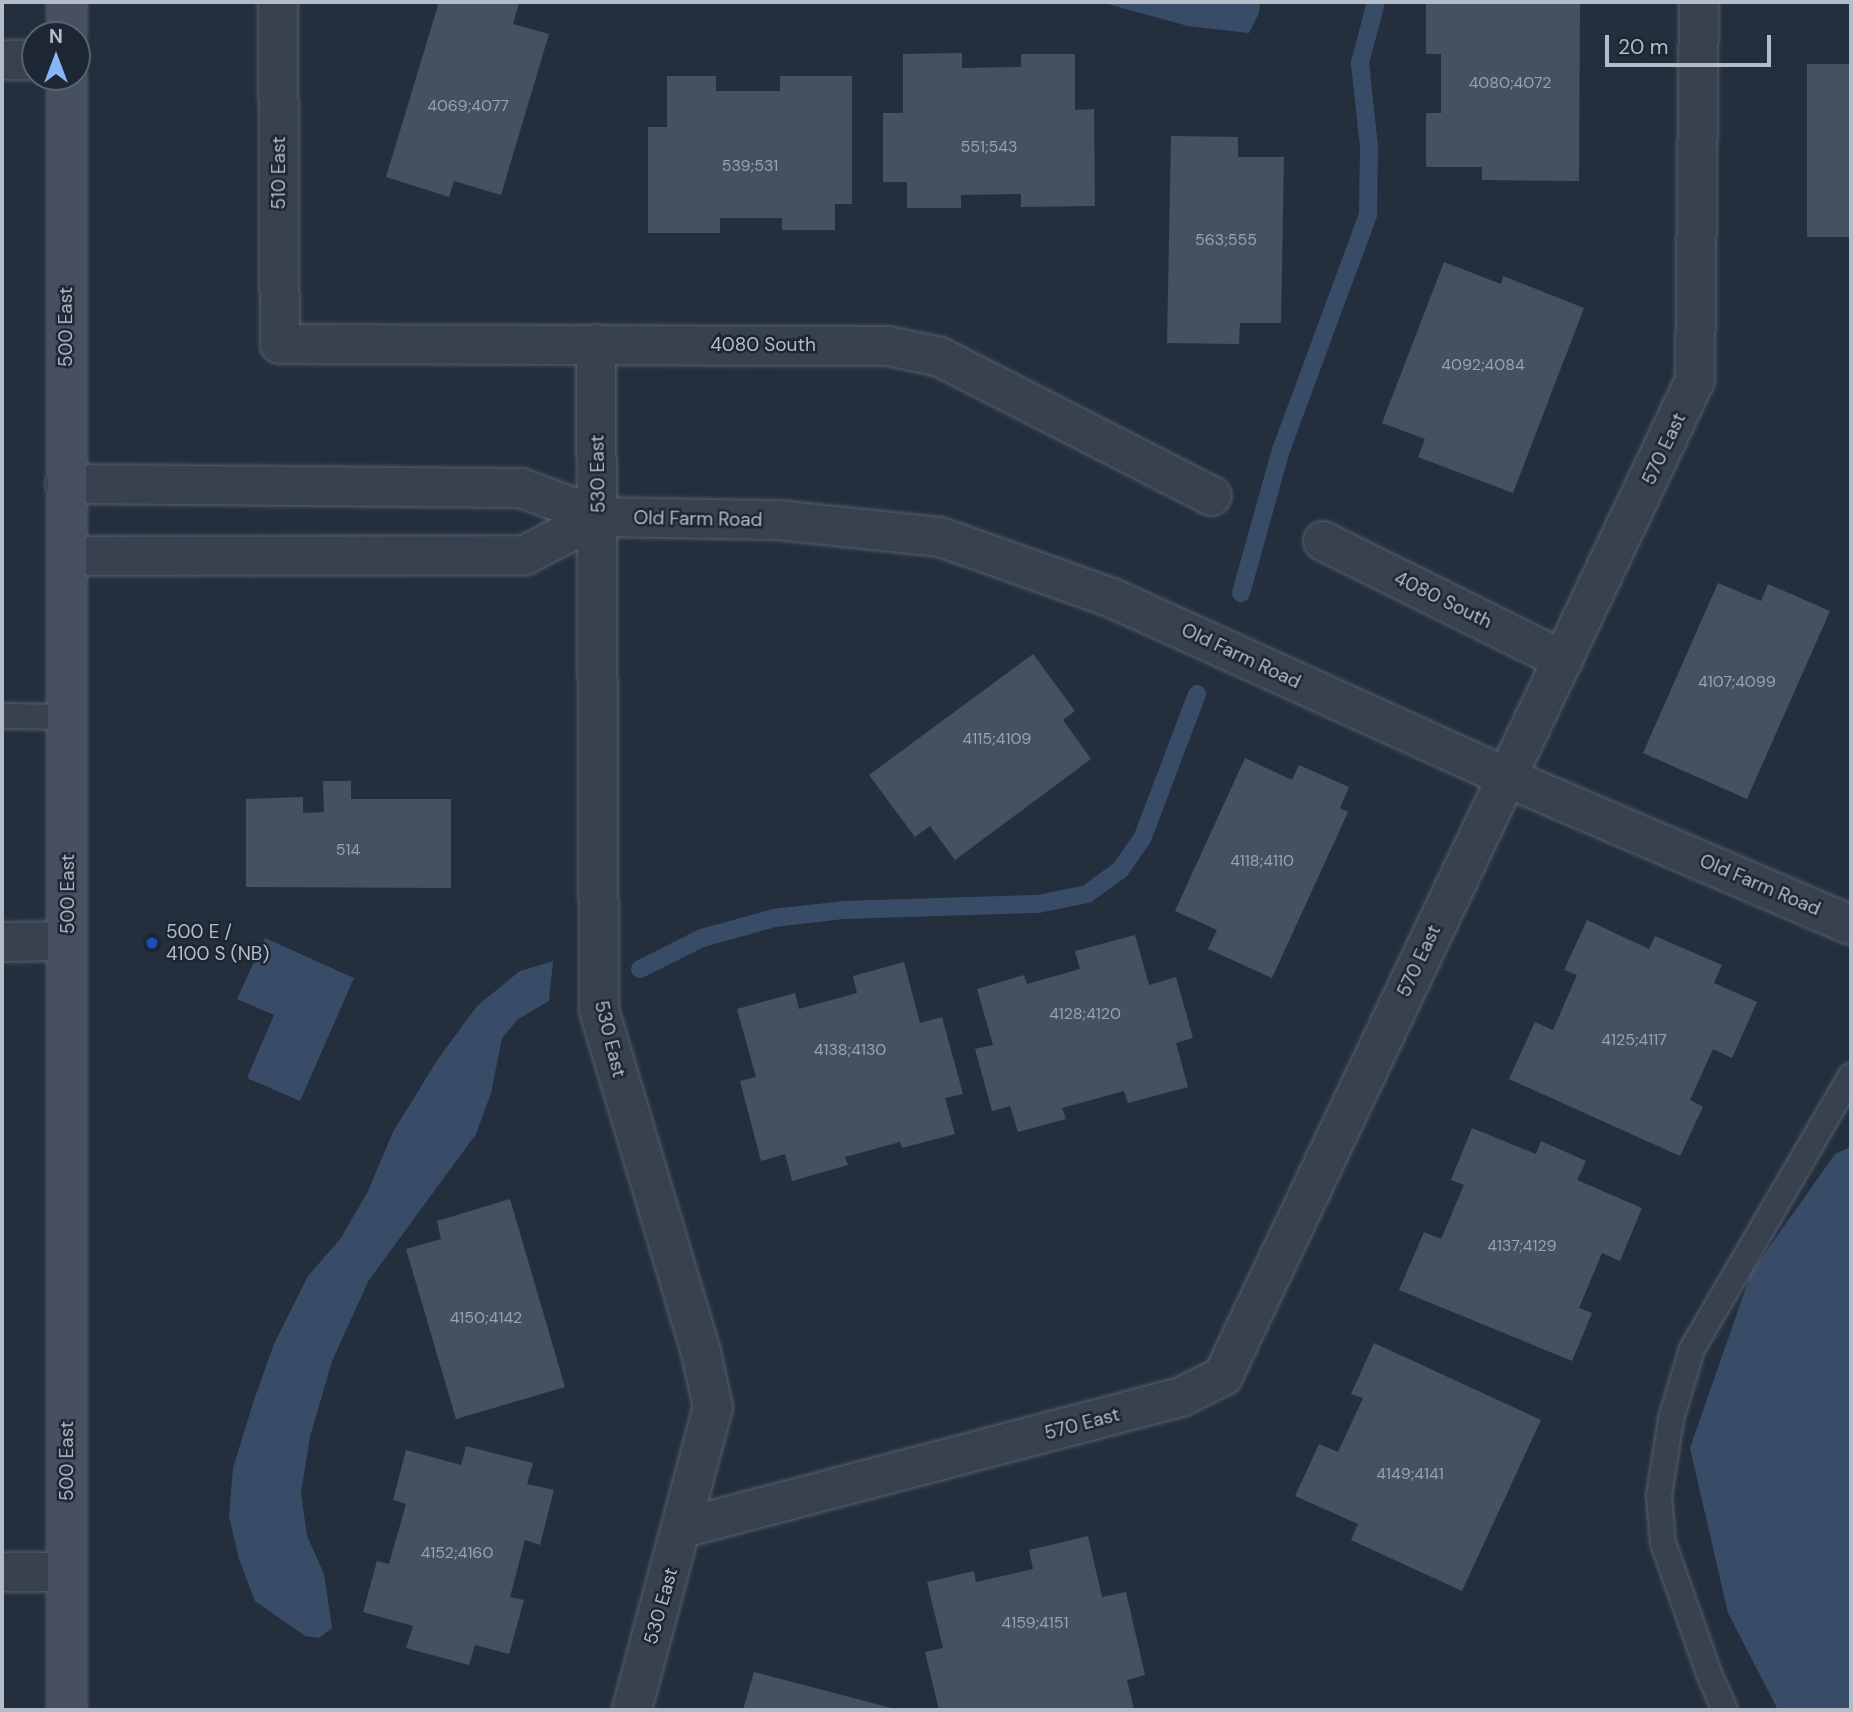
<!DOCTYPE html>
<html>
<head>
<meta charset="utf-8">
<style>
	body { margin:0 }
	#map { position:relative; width:1853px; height:1712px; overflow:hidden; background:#242f3e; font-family:"DM Sans",sans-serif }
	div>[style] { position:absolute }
	.water>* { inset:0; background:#394c67 }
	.stream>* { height:18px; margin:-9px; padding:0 9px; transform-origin:9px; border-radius:9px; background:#394c67 }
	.building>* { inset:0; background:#455162; transform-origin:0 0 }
	.roads { filter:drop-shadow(0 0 2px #565f6c) drop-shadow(0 0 2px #565f6c) }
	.lane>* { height:24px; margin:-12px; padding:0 12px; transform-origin:12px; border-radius:12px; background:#38414e }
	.street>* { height:38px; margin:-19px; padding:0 19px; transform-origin:19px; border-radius:19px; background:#38414e }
	.secondary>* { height:38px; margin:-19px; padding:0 19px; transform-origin:19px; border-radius:19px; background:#465061 }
	.dots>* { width:19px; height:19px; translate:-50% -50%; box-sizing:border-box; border:4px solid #1d2633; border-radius:50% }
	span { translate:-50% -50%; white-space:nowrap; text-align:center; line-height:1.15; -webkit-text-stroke:5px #1d2633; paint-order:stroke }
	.number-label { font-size:16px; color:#98a1af }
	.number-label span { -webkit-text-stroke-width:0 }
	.street-label { font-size:19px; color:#b4bcc9 }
	.poi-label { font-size:19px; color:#b4bcc9 }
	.left { translate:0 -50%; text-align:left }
	.frame { position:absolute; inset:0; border:4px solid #b4bcc9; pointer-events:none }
	.north { position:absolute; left:21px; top:21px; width:70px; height:70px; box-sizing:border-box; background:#1d2633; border:2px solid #59626f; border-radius:50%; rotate:0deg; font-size:19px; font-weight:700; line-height:28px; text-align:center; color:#b4bcc9 }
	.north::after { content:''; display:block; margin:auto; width:24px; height:32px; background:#8ab4f8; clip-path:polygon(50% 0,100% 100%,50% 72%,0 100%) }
	.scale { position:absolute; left:1605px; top:35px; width:166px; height:32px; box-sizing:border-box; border:4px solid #b4bcc9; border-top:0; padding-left:9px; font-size:21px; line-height:24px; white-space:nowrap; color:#b4bcc9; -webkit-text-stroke:5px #1d2633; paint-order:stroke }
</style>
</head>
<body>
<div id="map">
	<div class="water">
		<div style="clip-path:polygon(1100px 2px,1260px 2px,1259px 13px,1249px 33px,1188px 26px)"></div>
		<div style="clip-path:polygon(265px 938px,354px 978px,300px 1101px,247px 1078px,274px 1015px,237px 999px)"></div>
		<div style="clip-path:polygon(553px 961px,549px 1001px,518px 1019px,502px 1038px,491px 1093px,476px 1134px,369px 1280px,332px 1361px,310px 1437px,301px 1493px,307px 1536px,324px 1574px,332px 1628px,319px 1638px,305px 1636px,255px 1601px,239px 1559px,229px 1516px,233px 1468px,253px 1403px,274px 1344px,308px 1276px,341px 1238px,368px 1191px,393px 1132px,438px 1059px,477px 1006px,520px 971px)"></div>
		<div style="clip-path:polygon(1851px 1147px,1851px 1710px,1778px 1710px,1728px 1613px,1690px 1448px,1751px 1273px,1835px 1154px)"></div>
	</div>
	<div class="stream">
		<div style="left:1241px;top:593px;width:148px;rotate:-74.4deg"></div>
		<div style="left:1281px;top:450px;width:251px;rotate:-69.7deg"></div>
		<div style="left:1368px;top:215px;width:68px;rotate:-89.2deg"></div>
		<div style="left:1369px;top:147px;width:84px;rotate:-96.1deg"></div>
		<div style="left:1360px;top:63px;width:63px;rotate:-75.3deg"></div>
		<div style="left:640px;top:969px;width:69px;rotate:-26.6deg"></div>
		<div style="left:702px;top:938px;width:75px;rotate:-15.5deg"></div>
		<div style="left:774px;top:918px;width:69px;rotate:-6.6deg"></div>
		<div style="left:843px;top:910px;width:195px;rotate:-1.8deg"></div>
		<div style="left:1038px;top:904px;width:50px;rotate:-11.5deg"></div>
		<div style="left:1087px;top:894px;width:41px;rotate:-36deg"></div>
		<div style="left:1120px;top:870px;width:38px;rotate:-55deg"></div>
		<div style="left:1142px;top:839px;width:155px;rotate:-69.2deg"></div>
	</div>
	<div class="building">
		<div style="clip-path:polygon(439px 2px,519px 3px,513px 24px,549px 34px,501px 195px,454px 181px,449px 197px,386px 177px)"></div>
		<div style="clip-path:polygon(1426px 2px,1580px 2px,1579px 181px,1482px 180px,1482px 167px,1426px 167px,1426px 113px,1441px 113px,1441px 54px,1426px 54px)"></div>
		<div style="clip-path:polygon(962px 53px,962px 68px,1021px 67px,1021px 54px,1075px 54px,1075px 110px,1094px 109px,1095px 206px,1021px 207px,1021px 194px,961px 195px,961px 208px,907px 208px,907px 182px,883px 182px,883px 113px,903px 113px,903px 54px)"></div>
		<div style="left:1807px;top:64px;width:44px;height:173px"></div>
		<div style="clip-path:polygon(667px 76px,716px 76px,716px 91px,780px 91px,780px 76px,852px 76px,852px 204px,835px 204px,835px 230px,782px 230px,782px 218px,720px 218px,720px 233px,648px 233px,648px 127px,667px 127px)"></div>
		<div style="clip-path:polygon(1171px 136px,1238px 137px,1238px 157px,1284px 157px,1281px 323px,1240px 323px,1239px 344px,1167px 343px)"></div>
		<div style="clip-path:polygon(1444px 262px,1501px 284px,1503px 276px,1584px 308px,1513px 493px,1418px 457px,1425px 439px,1382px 423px)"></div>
		<div style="clip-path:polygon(1718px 583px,1761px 601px,1768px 584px,1830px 611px,1747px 799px,1643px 753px)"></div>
		<div style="clip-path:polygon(1033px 654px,1075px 711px,1063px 720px,1091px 759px,955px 860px,930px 826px,915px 837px,869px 775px)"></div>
		<div style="clip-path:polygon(1245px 758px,1292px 780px,1299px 765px,1349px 787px,1340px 808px,1348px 812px,1272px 978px,1208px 949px,1217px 930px,1175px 911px)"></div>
		<div style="clip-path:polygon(323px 781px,351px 781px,351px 799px,451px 799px,451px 888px,246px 887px,246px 799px,303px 797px,303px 813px,324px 812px)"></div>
		<div style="clip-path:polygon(1587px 920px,1649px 949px,1655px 936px,1722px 965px,1714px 983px,1757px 1002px,1732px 1058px,1713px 1049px,1690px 1100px,1703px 1107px,1680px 1156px,1509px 1079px,1535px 1022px,1553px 1030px,1577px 975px,1564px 970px)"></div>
		<div style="clip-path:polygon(1135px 935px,1149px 985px,1176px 977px,1193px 1038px,1176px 1043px,1188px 1087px,1128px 1103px,1124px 1091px,1062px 1108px,1066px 1119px,1018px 1132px,1010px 1106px,992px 1111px,975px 1049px,993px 1045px,977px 989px,1024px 975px,1027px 984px,1080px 969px,1075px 951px)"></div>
		<div style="clip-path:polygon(904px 962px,920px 1023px,942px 1017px,963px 1094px,945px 1098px,955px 1134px,902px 1148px,900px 1142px,845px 1157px,848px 1165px,792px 1181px,785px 1154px,761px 1161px,740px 1081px,756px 1077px,737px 1009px,795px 993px,799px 1009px,857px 993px,853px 976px)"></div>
		<div style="clip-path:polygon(1472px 1128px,1536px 1154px,1541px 1141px,1586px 1161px,1577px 1180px,1642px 1208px,1620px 1261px,1602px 1253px,1579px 1308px,1592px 1313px,1572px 1361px,1399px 1290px,1424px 1232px,1441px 1239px,1464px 1185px,1451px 1180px)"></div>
		<div style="clip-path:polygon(510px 1199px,565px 1387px,456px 1419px,406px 1249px,441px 1239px,437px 1221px)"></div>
		<div style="clip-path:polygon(1374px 1343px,1541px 1420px,1462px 1591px,1351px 1540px,1358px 1524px,1295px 1496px,1319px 1444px,1338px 1452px,1363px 1398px,1351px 1394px)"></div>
		<div style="clip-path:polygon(466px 1446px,533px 1463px,527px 1484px,554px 1490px,540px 1545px,525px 1540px,510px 1597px,524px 1600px,509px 1654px,475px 1645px,469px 1665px,406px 1648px,413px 1626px,363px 1612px,377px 1561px,389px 1564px,406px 1504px,393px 1500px,406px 1450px,461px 1465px)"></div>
		<div style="clip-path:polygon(1088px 1536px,1102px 1597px,1126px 1592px,1145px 1675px,1127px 1680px,1134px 1710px,939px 1710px,925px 1652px,943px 1648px,927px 1582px,974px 1571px,976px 1582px,1033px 1569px,1029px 1550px)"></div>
		<div style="clip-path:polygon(754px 1672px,895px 1709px,895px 1710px,743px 1710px)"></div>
	</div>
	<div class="roads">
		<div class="lane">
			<div style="left:2px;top:716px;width:67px;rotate:0.9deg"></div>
			<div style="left:1725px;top:1710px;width:34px;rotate:-114deg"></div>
			<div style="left:1711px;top:1679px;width:144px;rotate:-109.4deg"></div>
			<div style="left:1663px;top:1543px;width:47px;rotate:-94.9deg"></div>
			<div style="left:1659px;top:1496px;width:78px;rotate:-81.1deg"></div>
			<div style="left:1671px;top:1419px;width:73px;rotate:-73.3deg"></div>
			<div style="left:1692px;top:1349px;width:316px;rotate:-59.8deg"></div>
		</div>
		<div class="street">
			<div style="left:278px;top:2px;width:342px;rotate:89.7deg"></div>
			<div style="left:280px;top:344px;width:608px;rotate:0.19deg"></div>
			<div style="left:888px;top:346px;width:53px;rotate:11.9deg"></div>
			<div style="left:940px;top:357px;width:305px;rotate:27.1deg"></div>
			<div style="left:2px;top:60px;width:33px"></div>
			<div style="left:596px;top:344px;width:666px;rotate:89.74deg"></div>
			<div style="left:599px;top:1010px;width:358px;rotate:73.4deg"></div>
			<div style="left:701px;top:1353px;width:55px;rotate:77.5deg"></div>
			<div style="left:713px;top:1407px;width:314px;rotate:105deg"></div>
			<div style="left:65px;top:484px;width:456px;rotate:0.5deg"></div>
			<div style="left:521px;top:488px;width:83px;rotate:20.4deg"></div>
			<div style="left:599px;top:517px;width:179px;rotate:1deg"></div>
			<div style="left:778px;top:520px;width:163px;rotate:6deg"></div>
			<div style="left:940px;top:537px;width:182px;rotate:19.5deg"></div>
			<div style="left:1112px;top:598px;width:435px;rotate:24.4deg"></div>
			<div style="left:1508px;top:778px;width:373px;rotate:23.2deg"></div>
			<div style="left:1323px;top:541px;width:268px;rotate:26.4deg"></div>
			<div style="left:67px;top:556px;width:458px;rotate:-0.1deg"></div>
			<div style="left:525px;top:555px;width:83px;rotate:-27.2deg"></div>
			<div style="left:2px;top:942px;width:65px;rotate:-0.9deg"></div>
			<div style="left:683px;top:1528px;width:515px;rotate:-14.74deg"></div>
			<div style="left:1181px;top:1397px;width:47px;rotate:-26.6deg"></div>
			<div style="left:1223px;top:1376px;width:1102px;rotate:-64.64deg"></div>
			<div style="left:1695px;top:380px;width:378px;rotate:-89.4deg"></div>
			<div style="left:2px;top:1572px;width:65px"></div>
		</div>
		<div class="secondary">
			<div style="left:67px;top:35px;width:33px;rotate:-90deg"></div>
			<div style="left:67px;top:77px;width:1633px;rotate:90deg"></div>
		</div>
	</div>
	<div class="dots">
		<div style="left:152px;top:943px;background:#1a4fb4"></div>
	</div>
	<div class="number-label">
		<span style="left:1510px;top:83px">4080;4072</span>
		<span style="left:468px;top:106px">4069;4077</span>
		<span style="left:989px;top:147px">551;543</span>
		<span style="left:750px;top:166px">539;531</span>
		<span style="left:1226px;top:240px">563;555</span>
		<span style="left:1483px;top:365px">4092;4084</span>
		<span style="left:1737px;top:682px">4107;4099</span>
		<span style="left:997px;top:739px">4115;4109</span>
		<span style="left:348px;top:850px">514</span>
		<span style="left:1262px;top:861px">4118;4110</span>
		<span style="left:1085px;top:1014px">4128;4120</span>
		<span style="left:1634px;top:1040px">4125;4117</span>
		<span style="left:850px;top:1050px">4138;4130</span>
		<span style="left:1522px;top:1246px">4137;4129</span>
		<span style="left:486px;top:1318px">4150;4142</span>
		<span style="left:1410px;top:1474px">4149;4141</span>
		<span style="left:457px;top:1553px">4152;4160</span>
		<span style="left:1035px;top:1623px">4159;4151</span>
	</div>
	<div class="street-label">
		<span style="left:279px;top:173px;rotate:-90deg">510 East</span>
		<span style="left:66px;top:327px;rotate:-90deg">500 East</span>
		<span style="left:763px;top:345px">4080 South</span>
		<span style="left:1664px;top:449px;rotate:-65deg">570 East</span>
		<span style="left:598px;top:474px;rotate:-91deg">530 East</span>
		<span style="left:698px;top:519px;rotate:1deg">Old Farm Road</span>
		<span style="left:1443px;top:600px;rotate:26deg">4080 South</span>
		<span style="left:1241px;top:656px;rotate:25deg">Old Farm Road</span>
		<span style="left:1760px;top:885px;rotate:23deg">Old Farm Road</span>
		<span style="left:68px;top:894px;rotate:-90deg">500 East</span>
		<span style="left:1419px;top:961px;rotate:-65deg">570 East</span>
		<span style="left:610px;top:1039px;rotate:76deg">530 East</span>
		<span style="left:1082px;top:1424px;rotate:-15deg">570 East</span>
		<span style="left:67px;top:1461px;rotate:-90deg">500 East</span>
		<span style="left:661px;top:1606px;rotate:-74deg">530 East</span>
	</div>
	<div class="poi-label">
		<span class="left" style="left:166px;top:943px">500 E /<br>4100 S (NB)</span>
	</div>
	<div class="frame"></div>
	<div class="north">N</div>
	<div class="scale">20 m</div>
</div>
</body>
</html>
